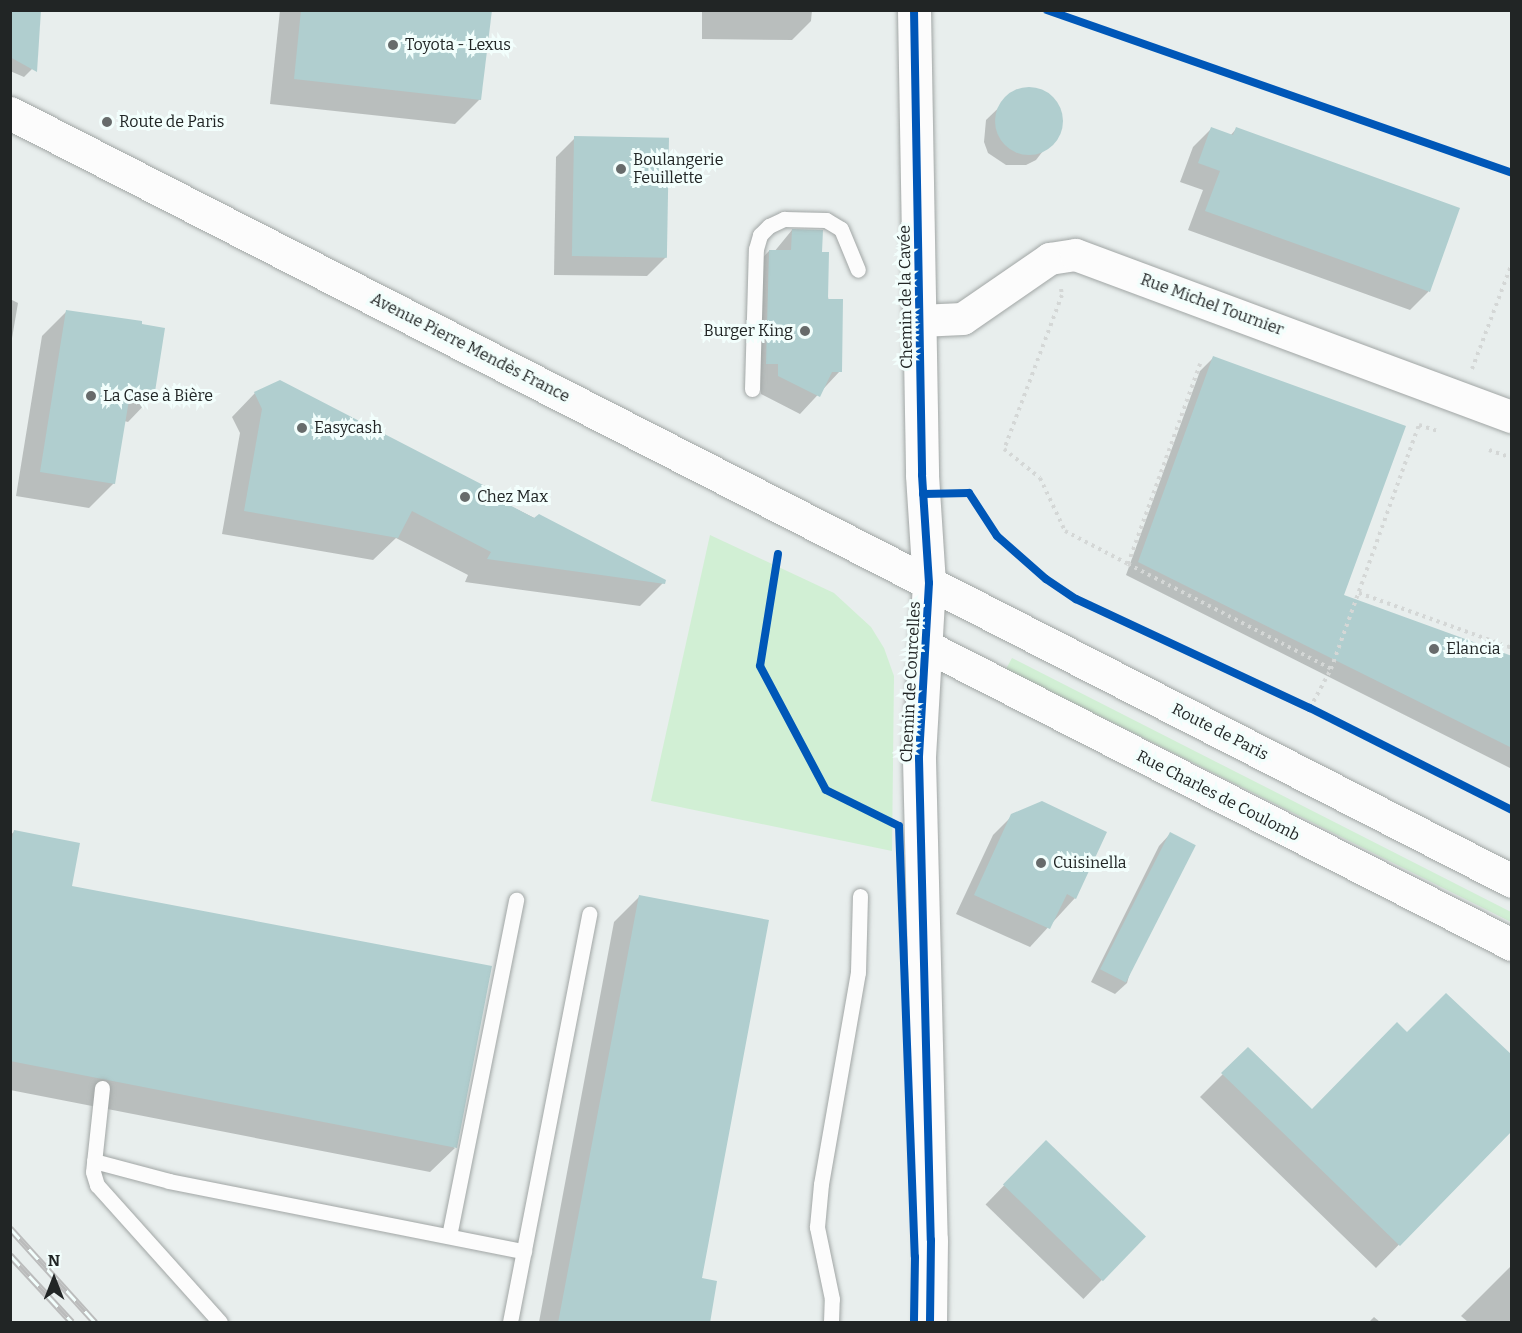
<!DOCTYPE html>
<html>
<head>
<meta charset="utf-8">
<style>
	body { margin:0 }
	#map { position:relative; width:1522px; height:1333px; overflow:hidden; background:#e8eeed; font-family:Bitter,serif }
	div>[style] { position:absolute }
	.green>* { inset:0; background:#d1efd4 }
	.shadow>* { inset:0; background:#0003; transform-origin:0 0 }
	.building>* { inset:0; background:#b0cecf; transform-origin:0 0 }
	.round { border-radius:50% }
	.path>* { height:4px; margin-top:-2px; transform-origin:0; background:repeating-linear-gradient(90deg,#d4d7d6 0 3px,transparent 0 7.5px) }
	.roads { filter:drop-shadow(0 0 2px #a1a6a5) drop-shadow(0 0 2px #a1a6a5) }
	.lane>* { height:15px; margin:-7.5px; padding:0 7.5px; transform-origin:7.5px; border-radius:7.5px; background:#fcfcfc }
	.street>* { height:32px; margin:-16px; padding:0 16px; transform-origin:16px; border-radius:16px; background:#fcfcfc }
	.secondary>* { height:33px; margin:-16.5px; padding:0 16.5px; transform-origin:16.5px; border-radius:16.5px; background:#fcfcfc }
	.rail>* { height:7px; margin-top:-3.5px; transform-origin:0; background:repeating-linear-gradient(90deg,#f2fefc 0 14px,#bbbcbc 0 28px); box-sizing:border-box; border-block:2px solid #bbbcbc }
	.cycleway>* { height:8px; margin:-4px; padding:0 4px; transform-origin:4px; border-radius:4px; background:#0057b8 }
	.dots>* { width:16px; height:16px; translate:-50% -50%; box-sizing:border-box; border:3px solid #f2fefc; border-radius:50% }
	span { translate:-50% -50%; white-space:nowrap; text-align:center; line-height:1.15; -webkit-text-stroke:6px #f2fefc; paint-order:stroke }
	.poi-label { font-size:16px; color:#212525 }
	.left { translate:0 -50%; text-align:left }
	.right { translate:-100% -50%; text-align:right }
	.street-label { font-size:16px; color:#212525 }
	.frame { position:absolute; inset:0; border:12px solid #212525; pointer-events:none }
	.north { position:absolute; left:24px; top:1249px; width:60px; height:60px; -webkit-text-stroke:4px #f2fefc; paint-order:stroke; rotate:0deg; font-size:16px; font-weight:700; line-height:24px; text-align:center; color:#212525 }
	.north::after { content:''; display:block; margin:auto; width:21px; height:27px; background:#212525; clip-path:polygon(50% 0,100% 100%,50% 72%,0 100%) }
</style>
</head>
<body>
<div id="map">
	<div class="green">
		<div style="clip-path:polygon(710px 535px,834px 593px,871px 627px,884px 648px,894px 676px,892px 851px,651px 801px)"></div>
		<div style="clip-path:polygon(1012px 658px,1511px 912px,1511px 922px,1006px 669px)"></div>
	</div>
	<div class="shadow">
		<div style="clip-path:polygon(10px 10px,36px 65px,24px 77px,10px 71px)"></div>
		<div style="clip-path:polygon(280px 10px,491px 10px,480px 99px,455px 124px,270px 104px)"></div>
		<div style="clip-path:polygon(702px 10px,812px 10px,811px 21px,792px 40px,702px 39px)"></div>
		<div style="clip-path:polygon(1025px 88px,1036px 89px,1054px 100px,1059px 109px,1060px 129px,1036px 160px,1026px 165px,1006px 165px,988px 153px,984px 142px,986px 120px,1015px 92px)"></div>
		<div style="clip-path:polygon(1211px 129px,1230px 136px,1236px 129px,1458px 209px,1428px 292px,1410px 310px,1188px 230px,1203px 190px,1180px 182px,1193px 147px)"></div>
		<div style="clip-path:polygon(575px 138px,666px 257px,647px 276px,554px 275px,556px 157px)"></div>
		<div style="clip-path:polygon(792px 230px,821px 253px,840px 371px,800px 414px,761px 394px,760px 381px,749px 381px,751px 270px,769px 251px,774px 252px)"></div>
		<div style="clip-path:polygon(10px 299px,18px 303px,10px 350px)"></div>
		<div style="clip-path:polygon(67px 311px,152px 397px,128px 422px,124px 421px,114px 483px,89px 508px,16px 496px,42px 336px)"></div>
		<div style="clip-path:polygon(1213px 358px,1343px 596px,1512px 657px,1512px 769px,1126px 575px,1200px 371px)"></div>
		<div style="clip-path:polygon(255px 393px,481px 491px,663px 583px,640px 606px,465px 582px,468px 575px,396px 538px,373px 560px,222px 534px,240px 433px,232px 417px)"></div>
		<div style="clip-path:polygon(1012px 816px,1075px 898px,1030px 947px,956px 914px,993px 835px)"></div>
		<div style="clip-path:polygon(14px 832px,70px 888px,455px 1148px,430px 1172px,10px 1090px,10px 835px)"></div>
		<div style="clip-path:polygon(1170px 834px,1127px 983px,1115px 994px,1091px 982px,1159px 846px)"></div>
		<div style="clip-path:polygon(639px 897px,708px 1322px,539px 1322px,614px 922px)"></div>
		<div style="clip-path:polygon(1248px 1049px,1312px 1111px,1512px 1129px,1376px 1268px,1200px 1097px)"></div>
		<div style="left:1046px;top:1142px;width:136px;height:87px;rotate:44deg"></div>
		<div style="clip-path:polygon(1512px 1265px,1512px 1322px,1468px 1322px,1461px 1316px)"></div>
		<div style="clip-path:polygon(1374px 1317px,1380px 1322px,1369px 1322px)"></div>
	</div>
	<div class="building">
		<div style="clip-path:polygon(10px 10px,41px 10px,37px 72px,10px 57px)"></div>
		<div style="clip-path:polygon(301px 10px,492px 10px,481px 100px,294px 79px)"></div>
		<div class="round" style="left:995px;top:87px;width:68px;height:68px"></div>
		<div style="clip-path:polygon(1211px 127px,1233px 135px,1236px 127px,1460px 208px,1430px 292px,1205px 211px,1220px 171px,1198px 163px)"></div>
		<div style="left:574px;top:136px;width:95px;height:120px;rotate:1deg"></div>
		<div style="clip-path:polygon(792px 229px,823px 230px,822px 252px,829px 252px,828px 299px,843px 299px,842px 372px,832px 372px,820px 397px,778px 376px,778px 364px,766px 364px,769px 250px,791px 250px)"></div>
		<div style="clip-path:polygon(66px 310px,142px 321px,142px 324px,165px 328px,154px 398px,130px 394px,115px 484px,40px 472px)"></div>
		<div style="clip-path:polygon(1213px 356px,1406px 426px,1344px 595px,1512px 656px,1512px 748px,1138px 562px)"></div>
		<div style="clip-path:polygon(280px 380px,485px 486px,483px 491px,534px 518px,539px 514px,666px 580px,665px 584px,487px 559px,491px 552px,412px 511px,398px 538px,244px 511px,262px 409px,254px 392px)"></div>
		<div style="clip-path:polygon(1042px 801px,1107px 832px,1076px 899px,1067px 894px,1050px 929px,974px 895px,1011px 814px)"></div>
		<div style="clip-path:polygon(14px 830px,80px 843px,72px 886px,492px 966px,457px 1148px,10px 1061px,10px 846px)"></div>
		<div style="left:1170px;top:832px;width:29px;height:154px;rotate:27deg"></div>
		<div style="clip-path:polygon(639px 895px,769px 920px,702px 1278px,717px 1281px,710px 1323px,558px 1323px)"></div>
		<div style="clip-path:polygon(1446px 993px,1512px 1055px,1512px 1131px,1400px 1246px,1221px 1073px,1248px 1047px,1312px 1109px,1397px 1022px,1407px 1032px)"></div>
		<div style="left:1046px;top:1140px;width:139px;height:62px;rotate:44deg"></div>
	</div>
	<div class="path">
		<div style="left:1061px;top:289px;width:6px;rotate:81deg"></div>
		<div style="left:1062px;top:295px;width:165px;rotate:110.6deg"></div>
		<div style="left:1004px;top:449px;width:46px;rotate:38.9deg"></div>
		<div style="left:1040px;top:478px;width:59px;rotate:64.7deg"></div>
		<div style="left:1065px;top:531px;width:71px;rotate:27.6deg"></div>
		<div style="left:1128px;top:564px;width:213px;rotate:-70.2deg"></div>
		<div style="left:1472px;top:369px;width:113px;rotate:-69.3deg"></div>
		<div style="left:1489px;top:450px;width:24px;rotate:19deg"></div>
		<div style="left:1128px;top:564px;width:229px;rotate:27.3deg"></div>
		<div style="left:1359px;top:593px;width:163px;rotate:19.8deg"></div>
		<div style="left:1310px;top:708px;width:44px;rotate:-61.7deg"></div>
		<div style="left:1331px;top:669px;width:259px;rotate:-70.2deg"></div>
		<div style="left:1419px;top:425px;width:20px;rotate:18deg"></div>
	</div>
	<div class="roads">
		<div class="lane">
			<div style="left:752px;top:389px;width:140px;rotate:-88.4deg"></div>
			<div style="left:756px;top:249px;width:15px;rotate:-74deg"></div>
			<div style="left:760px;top:235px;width:13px;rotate:-45deg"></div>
			<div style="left:769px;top:226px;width:17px;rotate:-25deg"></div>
			<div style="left:784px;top:219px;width:42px;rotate:1.4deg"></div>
			<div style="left:826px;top:220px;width:17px;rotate:31deg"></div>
			<div style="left:841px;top:229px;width:44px;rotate:67.5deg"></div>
			<div style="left:102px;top:1088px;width:84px;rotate:96.1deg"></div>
			<div style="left:93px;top:1172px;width:14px;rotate:73deg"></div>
			<div style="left:97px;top:1185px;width:184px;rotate:48.1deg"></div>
			<div style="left:94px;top:1161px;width:78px;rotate:14.9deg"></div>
			<div style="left:169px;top:1181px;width:362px;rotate:11.2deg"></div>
			<div style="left:449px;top:1236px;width:343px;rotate:-78.7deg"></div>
			<div style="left:510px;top:1322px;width:416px;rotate:-79deg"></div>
			<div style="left:831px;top:1322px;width:23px;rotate:-88deg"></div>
			<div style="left:832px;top:1299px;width:74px;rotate:-101.8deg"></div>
			<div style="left:817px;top:1227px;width:43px;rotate:-84.7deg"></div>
			<div style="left:821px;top:1184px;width:215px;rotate:-80.1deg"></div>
			<div style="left:858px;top:972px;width:76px;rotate:-88.5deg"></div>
		</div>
		<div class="street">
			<div style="left:920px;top:321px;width:43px;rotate:-2.7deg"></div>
			<div style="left:963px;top:319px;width:106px;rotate:-34.6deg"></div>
			<div style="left:1050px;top:259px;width:26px;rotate:-9deg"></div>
			<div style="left:1076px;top:255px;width:465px;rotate:20.4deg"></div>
			<div style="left:926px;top:646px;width:658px;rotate:27.03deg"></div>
		</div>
		<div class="secondary">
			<div style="left:914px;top:10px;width:465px;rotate:89deg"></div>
			<div style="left:922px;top:475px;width:108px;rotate:86.3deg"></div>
			<div style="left:929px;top:583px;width:176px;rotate:93.3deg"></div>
			<div style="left:919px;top:759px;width:481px;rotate:88.6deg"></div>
			<div style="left:931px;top:1240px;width:82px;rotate:90.7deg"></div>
			<div style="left:10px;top:113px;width:1687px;rotate:27.08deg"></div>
		</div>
	</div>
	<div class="rail">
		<div style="left:10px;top:1228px;width:127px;rotate:47.9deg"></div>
		<div style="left:10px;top:1255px;width:91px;rotate:47.2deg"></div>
	</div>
	<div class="cycleway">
		<div style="left:914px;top:10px;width:465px;rotate:89deg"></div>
		<div style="left:922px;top:475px;width:108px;rotate:86.3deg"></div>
		<div style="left:929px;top:583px;width:176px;rotate:93.3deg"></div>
		<div style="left:919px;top:759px;width:481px;rotate:88.6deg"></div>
		<div style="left:931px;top:1240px;width:82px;rotate:90.7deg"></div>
		<div style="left:1047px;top:10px;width:493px;rotate:19.3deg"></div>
		<div style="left:923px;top:494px;width:46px;rotate:-1.2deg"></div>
		<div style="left:969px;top:493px;width:51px;rotate:56.9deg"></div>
		<div style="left:997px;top:536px;width:65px;rotate:41.3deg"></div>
		<div style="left:1046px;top:579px;width:36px;rotate:34deg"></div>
		<div style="left:1076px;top:599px;width:258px;rotate:25deg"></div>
		<div style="left:1310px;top:708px;width:226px;rotate:26.8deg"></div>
		<div style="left:778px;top:554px;width:113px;rotate:99.1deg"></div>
		<div style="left:760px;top:666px;width:140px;rotate:62deg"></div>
		<div style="left:826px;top:790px;width:81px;rotate:26.3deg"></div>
		<div style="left:899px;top:826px;width:431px;rotate:87.9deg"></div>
		<div style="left:915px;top:1257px;width:65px;rotate:90.9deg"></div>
	</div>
	<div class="dots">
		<div style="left:393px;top:45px;background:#676b6b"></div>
		<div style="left:107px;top:122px;background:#676b6b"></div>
		<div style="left:621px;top:169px;background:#676b6b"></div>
		<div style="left:805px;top:331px;background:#676b6b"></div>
		<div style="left:91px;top:396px;background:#676b6b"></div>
		<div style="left:302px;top:428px;background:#676b6b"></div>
		<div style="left:465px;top:497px;background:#676b6b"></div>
		<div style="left:1434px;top:649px;background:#676b6b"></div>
		<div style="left:1041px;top:863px;background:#676b6b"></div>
	</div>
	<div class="poi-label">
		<span class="left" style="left:405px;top:45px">Toyota - Lexus</span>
		<span class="left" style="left:119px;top:122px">Route de Paris</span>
		<span class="left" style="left:633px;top:169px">Boulangerie<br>Feuillette</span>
		<span class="right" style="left:793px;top:331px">Burger King</span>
		<span class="left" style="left:103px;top:396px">La Case à Bière</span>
		<span class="left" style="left:314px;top:428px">Easycash</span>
		<span class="left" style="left:477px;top:497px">Chez Max</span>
		<span class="left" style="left:1446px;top:649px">Elancia</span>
		<span class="left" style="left:1053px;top:863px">Cuisinella</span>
	</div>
	<div class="street-label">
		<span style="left:906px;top:297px;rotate:-91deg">Chemin de la Cavée</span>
		<span style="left:1212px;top:305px;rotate:20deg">Rue Michel Tournier</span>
		<span style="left:470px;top:348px;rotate:27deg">Avenue Pierre Mendès France</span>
		<span style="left:911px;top:682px;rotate:-87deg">Chemin de Courcelles</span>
		<span style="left:1220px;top:732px;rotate:27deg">Route de Paris</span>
		<span style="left:1218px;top:796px;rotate:27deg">Rue Charles de Coulomb</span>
	</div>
	<div class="frame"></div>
	<div class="north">N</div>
</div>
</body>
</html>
